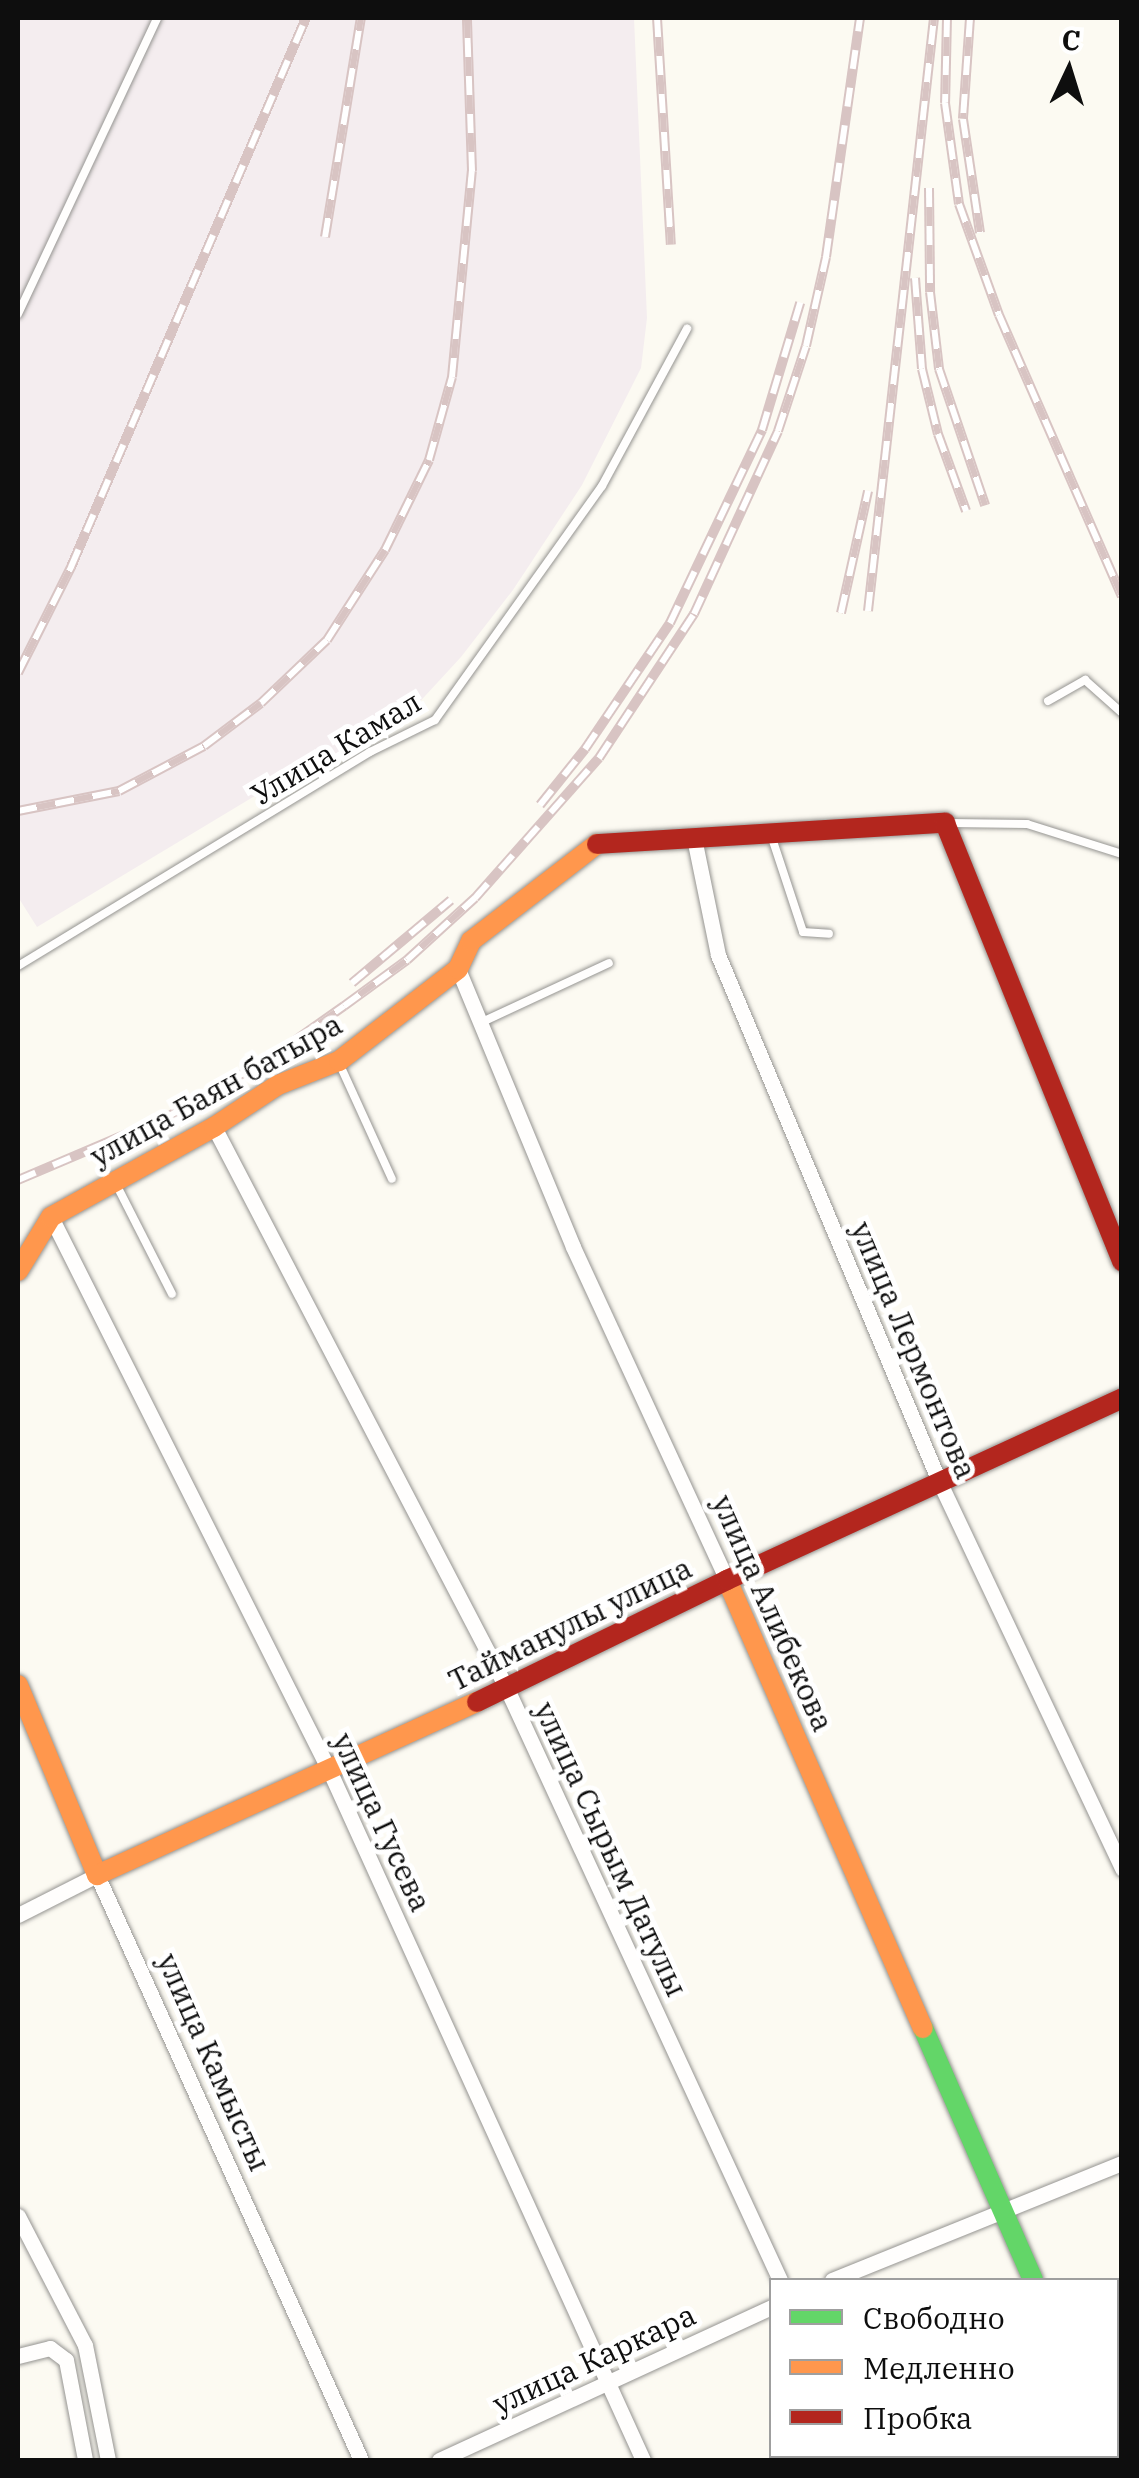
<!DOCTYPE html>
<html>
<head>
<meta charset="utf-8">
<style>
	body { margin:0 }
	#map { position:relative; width:1139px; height:2478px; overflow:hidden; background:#fcfaf2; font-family:"IBM Plex Serif",serif }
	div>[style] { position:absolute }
	.industrial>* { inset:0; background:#f4edef }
	.roads { filter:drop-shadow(0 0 2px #959491) drop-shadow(0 0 2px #959491) }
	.lane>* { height:8px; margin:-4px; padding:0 4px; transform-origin:4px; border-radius:4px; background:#fffefd }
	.street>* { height:15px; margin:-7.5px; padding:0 7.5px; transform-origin:7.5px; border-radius:7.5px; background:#fffefd }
	.fast>* { height:20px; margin:-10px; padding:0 10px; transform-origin:10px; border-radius:10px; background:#63d668 }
	.slow>* { height:20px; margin:-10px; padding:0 10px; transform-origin:10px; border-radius:10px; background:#ff974d }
	.jam>* { height:20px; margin:-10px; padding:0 10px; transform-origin:10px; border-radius:10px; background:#b3261e }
	.rail>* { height:10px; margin-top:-5px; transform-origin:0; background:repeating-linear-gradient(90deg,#fff 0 19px,#d8c4c3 0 38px); box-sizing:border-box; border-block:2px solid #d8c4c3 }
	span { translate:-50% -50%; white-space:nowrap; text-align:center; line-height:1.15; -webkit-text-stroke:10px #fff; paint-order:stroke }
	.street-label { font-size:30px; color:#0e0e0e }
	.frame { position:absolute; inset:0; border:20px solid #0e0e0e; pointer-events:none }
	.legend { position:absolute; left:769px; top:2278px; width:350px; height:180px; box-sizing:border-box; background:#fff; border:2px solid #9f9f9f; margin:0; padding:12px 18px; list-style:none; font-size:30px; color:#0e0e0e }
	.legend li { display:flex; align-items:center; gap:20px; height:50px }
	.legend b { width:50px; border:2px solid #9f9f9f }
	.north { position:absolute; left:1019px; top:20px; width:100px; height:100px; -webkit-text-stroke:8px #fff; paint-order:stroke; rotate:4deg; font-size:28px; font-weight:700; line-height:40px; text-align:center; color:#0e0e0e }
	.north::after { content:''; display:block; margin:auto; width:35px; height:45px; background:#0e0e0e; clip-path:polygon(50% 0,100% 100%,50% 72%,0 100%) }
</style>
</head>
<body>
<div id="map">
	<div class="industrial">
		<div style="clip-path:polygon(18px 18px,634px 18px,647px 318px,641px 368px,582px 485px,513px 590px,461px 657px,402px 721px,268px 788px,37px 927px,18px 897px)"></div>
	</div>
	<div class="roads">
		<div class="lane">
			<div style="left:18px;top:314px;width:327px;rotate:-64.8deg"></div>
			<div style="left:1048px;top:701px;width:43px;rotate:-29.6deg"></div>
			<div style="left:1085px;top:680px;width:50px;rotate:41.7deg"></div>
			<div style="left:950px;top:823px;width:77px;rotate:0.7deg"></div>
			<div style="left:1027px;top:824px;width:100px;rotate:17.5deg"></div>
			<div style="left:772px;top:838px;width:99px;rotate:71.7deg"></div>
			<div style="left:803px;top:932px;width:26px;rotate:4deg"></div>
			<div style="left:18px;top:966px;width:412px;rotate:-31.3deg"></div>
			<div style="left:370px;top:752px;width:72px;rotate:-26.2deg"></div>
			<div style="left:435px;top:720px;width:287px;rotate:-54.5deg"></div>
			<div style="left:602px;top:486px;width:179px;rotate:-61.6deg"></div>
			<div style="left:480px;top:1023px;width:142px;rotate:-24.9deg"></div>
			<div style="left:340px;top:1065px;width:125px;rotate:65.5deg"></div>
			<div style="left:117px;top:1186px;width:121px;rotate:63deg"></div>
		</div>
		<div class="street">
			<div style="left:694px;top:838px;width:119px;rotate:78.4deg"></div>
			<div style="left:718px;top:955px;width:571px;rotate:67.21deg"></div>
			<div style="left:939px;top:1481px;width:429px;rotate:64.7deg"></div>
			<div style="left:458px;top:969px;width:301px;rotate:67.5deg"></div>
			<div style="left:573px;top:1247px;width:367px;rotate:65.2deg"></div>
			<div style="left:214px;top:1127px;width:634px;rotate:62.46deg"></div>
			<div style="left:507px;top:1689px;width:651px;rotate:65.21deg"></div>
			<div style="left:51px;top:1217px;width:621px;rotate:63.31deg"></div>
			<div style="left:330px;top:1772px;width:756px;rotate:65.54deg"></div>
			<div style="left:18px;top:1915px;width:89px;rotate:-26.9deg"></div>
			<div style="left:97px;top:1875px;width:642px;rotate:65.71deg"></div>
			<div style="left:18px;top:2216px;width:145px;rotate:62.6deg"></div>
			<div style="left:85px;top:2345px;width:117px;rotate:78.7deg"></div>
			<div style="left:832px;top:2280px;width:313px;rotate:-22deg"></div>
			<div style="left:18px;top:2356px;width:33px;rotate:-14deg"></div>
			<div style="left:50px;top:2348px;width:20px;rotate:37deg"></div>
			<div style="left:66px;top:2360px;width:102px;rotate:79.2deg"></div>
			<div style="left:858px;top:2456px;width:4px;rotate:63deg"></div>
			<div style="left:439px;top:2460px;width:366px;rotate:-24.7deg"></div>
		</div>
		<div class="fast">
			<div style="left:923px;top:2028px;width:275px;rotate:66.4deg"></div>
		</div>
		<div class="slow">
			<div style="left:18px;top:1271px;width:63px;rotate:-58.6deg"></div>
			<div style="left:51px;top:1217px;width:186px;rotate:-28.9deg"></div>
			<div style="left:214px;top:1127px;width:77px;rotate:-33.3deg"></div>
			<div style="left:278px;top:1085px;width:66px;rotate:-21.5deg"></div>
			<div style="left:339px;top:1061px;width:150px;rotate:-37.7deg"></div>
			<div style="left:458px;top:969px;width:31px;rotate:-65deg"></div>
			<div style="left:471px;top:941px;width:159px;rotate:-37.6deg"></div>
			<div style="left:727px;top:1580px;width:489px;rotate:66.4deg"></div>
			<div style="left:18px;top:1685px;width:206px;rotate:67.4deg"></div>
			<div style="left:97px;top:1875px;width:418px;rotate:-24.5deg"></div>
		</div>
		<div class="jam">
			<div style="left:597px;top:844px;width:349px;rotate:-3.5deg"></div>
			<div style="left:945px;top:823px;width:473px;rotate:68deg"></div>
			<div style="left:477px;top:1702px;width:278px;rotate:-26deg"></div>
			<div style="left:727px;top:1580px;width:435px;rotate:-24.7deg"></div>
			<div style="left:1111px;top:2456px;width:5px;rotate:53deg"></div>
		</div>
	</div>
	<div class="rail">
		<div style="left:657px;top:18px;width:227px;rotate:86.5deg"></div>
		<div style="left:947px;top:18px;width:85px;rotate:91.3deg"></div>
		<div style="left:945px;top:103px;width:102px;rotate:82.1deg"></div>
		<div style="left:959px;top:204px;width:118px;rotate:70.2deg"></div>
		<div style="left:999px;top:315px;width:307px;rotate:66.4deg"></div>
		<div style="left:970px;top:18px;width:101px;rotate:94deg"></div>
		<div style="left:963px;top:119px;width:115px;rotate:81.5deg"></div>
		<div style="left:929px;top:188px;width:104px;rotate:89.4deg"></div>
		<div style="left:930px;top:292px;width:78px;rotate:83.3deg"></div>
		<div style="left:939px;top:369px;width:144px;rotate:71.3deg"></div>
		<div style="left:325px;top:237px;width:222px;rotate:-80.7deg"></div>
		<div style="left:915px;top:278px;width:91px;rotate:85.6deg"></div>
		<div style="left:922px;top:369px;width:67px;rotate:76.2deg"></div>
		<div style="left:938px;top:434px;width:82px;rotate:70deg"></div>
		<div style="left:868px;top:611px;width:597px;rotate:-83.65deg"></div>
		<div style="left:841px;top:613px;width:125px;rotate:-77.5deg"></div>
		<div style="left:18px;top:673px;width:119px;rotate:-63.4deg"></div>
		<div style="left:71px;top:567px;width:597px;rotate:-66.83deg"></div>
		<div style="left:540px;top:805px;width:72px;rotate:-51.2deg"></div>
		<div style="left:585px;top:749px;width:152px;rotate:-56deg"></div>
		<div style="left:670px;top:623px;width:214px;rotate:-64.5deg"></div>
		<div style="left:762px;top:430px;width:133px;rotate:-73.3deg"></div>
		<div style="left:18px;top:811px;width:103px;rotate:-11.2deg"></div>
		<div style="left:119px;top:791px;width:96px;rotate:-27.9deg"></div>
		<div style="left:204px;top:746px;width:71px;rotate:-37deg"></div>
		<div style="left:261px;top:703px;width:91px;rotate:-43.7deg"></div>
		<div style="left:327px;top:640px;width:107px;rotate:-57.2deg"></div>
		<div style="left:385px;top:550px;width:100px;rotate:-63.9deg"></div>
		<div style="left:429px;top:460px;width:86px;rotate:-74.5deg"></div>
		<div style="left:452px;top:377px;width:207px;rotate:-84.5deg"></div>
		<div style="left:472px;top:171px;width:153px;rotate:-91.9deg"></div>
		<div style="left:352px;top:983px;width:129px;rotate:-40deg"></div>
		<div style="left:18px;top:1180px;width:164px;rotate:-23deg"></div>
		<div style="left:169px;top:1116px;width:120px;rotate:-30deg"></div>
		<div style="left:273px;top:1056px;width:87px;rotate:-35.2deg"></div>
		<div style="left:344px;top:1006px;width:78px;rotate:-36.1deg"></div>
		<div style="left:407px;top:960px;width:92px;rotate:-42.4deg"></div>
		<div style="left:475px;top:898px;width:187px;rotate:-48.5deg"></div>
		<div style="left:599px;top:758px;width:173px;rotate:-56.6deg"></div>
		<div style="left:694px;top:614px;width:201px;rotate:-65.3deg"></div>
		<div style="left:778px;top:431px;width:89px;rotate:-71.8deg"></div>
		<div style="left:806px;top:346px;width:91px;rotate:-77.3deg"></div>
		<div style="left:826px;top:257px;width:241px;rotate:-81.9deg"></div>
	</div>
	<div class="street-label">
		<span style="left:336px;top:748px;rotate:-31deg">Улица Камал</span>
		<span style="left:216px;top:1090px;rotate:-29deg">улица Баян батыра</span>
		<span style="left:914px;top:1350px;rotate:67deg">улица Лермонтова</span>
		<span style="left:773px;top:1613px;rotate:66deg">улица Алибекова</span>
		<span style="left:570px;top:1624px;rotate:-26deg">Тайманулы улица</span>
		<span style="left:382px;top:1822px;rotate:65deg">улица Гусева</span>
		<span style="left:611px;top:1849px;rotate:65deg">улица Сырым Датулы</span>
		<span style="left:214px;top:2062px;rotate:66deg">улица Камысты</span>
		<span style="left:594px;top:2359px;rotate:-25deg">улица Каркара</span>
	</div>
	<div class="frame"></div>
	<ul class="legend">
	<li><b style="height:12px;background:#63d668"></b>Свободно</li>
	<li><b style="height:12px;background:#ff974d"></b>Медленно</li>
	<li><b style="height:12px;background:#b3261e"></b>Пробка</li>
	</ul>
	<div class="north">С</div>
</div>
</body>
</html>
